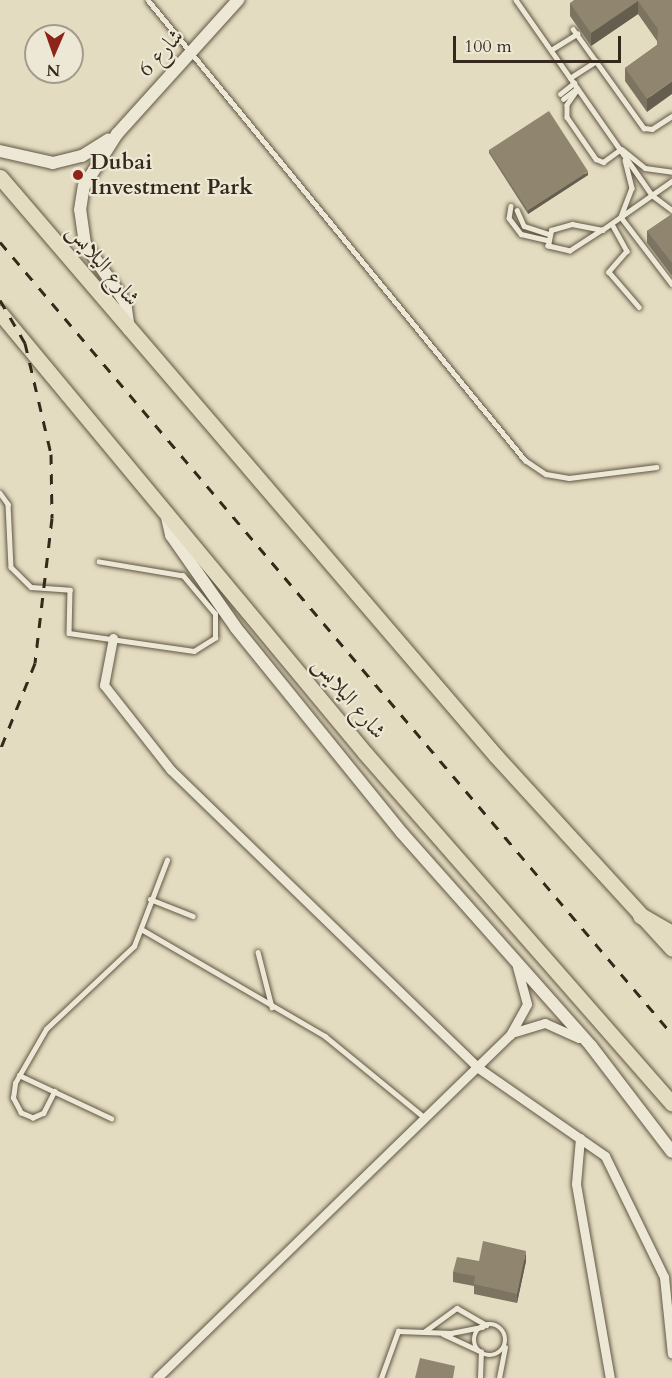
<!DOCTYPE html>
<html>
<head>
<meta charset="utf-8">
<style>
	body { margin:0 }
	#map { position:relative; width:672px; height:1378px; overflow:hidden; background:#e4dcc0; font-family:Cardo,Amiri,serif }
	div>[style] { position:absolute }
	.roads { filter:drop-shadow(0 0 2px #605644) drop-shadow(0 0 2px #605644) }
	.service>* { height:4.5px; margin:-2.25px; padding:0 2.25px; transform-origin:2.25px; border-radius:2.25px; background:#ede8d6 }
	.service>.ring { margin:-2.25px; padding:0; box-sizing:content-box; background:none; border:4.5px solid #ede8d6; border-radius:50% }
	.minor>* { height:9px; margin:-4.5px; padding:0 4.5px; transform-origin:4.5px; border-radius:4.5px; background:#ede8d6 }
	.tertiary>* { height:12px; margin:-6px; padding:0 6px; transform-origin:6px; border-radius:6px; background:#ede8d6 }
	.trunk>* { height:15px; margin:-7.5px; padding:0 7.5px; transform-origin:7.5px; border-radius:7.5px; background:#e4dcc0 }
	.motorway>* { height:16px; margin:-8px; padding:0 8px; transform-origin:8px; border-radius:8px; background:#e4dcc0 }
	.rail>* { height:3px; margin-top:-1.5px; transform-origin:0; background:repeating-linear-gradient(90deg,#34291a 0 10px,transparent 0 20px) }
	.wall>* { inset:0; background:#7c7360 }
	.shaded-wall>* { inset:0; background:#655e4e }
	.building>* { inset:0; background:#908670; transform-origin:0 0 }
	.dots>* { width:16px; height:16px; translate:-50% -50%; box-sizing:border-box; border:3px solid #ede8d6; border-radius:50% }
	span { translate:-50% -50%; white-space:nowrap; text-align:center; line-height:1.15; -webkit-text-stroke:4.5px #ede8d6; paint-order:stroke }
	.street-label { font-size:22px; color:#34291a }
	.poi-label { font-size:22px; color:#34291a; font-weight:700 }
	.left { translate:0 -50%; text-align:left }
	.north { position:absolute; left:24px; top:24px; width:60px; height:60px; box-sizing:border-box; background:#ede8d6; border:2px solid #a39c8b; border-radius:50%; rotate:182deg; font-size:16px; font-weight:700; line-height:24px; text-align:center; color:#34291a }
	.north::after { content:''; display:block; margin:auto; width:21px; height:27px; background:#8f2418; clip-path:polygon(50% 0,100% 100%,50% 72%,0 100%) }
	.scale { position:absolute; left:453px; top:36px; width:168px; height:27px; box-sizing:border-box; border:3px solid #34291a; border-top:0; padding-left:8px; font-size:18px; line-height:21px; white-space:nowrap; color:#34291a; -webkit-text-stroke:4px #ede8d6; paint-order:stroke }
</style>
</head>
<body>
<div id="map">
	<div class="roads">
		<div class="service">
			<div style="left:148px;top:0;width:595px;rotate:50.66deg"></div>
			<div style="left:525px;top:460px;width:25px;rotate:34deg"></div>
			<div style="left:546px;top:474px;width:23px;rotate:10deg"></div>
			<div style="left:569px;top:478px;width:88px;rotate:-7.2deg"></div>
			<div style="left:516px;top:0;width:238px;rotate:55.1deg"></div>
			<div style="left:652px;top:195px;width:25px;rotate:37deg"></div>
			<div style="left:573px;top:29px;width:122px;rotate:54.4deg"></div>
			<div style="left:644px;top:128px;width:8px;rotate:7deg"></div>
			<div style="left:652px;top:129px;width:24px;rotate:-33deg"></div>
			<div style="left:551px;top:50px;width:31px;rotate:-32deg"></div>
			<div style="left:570px;top:78px;width:31px;rotate:-33deg"></div>
			<div style="left:578px;top:89px;width:19px;rotate:125deg"></div>
			<div style="left:567px;top:105px;width:12px;rotate:90deg"></div>
			<div style="left:567px;top:117px;width:51px;rotate:55.4deg"></div>
			<div style="left:596px;top:159px;width:8px;rotate:23deg"></div>
			<div style="left:603px;top:162px;width:22px;rotate:-36deg"></div>
			<div style="left:560px;top:94px;width:18px;rotate:-38deg"></div>
			<div style="left:563px;top:99px;width:15px;rotate:-37deg"></div>
			<div style="left:623px;top:150px;width:28px;rotate:39deg"></div>
			<div style="left:645px;top:168px;width:27px;rotate:8deg"></div>
			<div style="left:625px;top:160px;width:29px;rotate:76deg"></div>
			<div style="left:632px;top:188px;width:31px;rotate:111deg"></div>
			<div style="left:621px;top:217px;width:84px;rotate:52.7deg"></div>
			<div style="left:511px;top:206px;width:12px;rotate:99deg"></div>
			<div style="left:509px;top:218px;width:20px;rotate:53deg"></div>
			<div style="left:521px;top:234px;width:26px;rotate:13deg"></div>
			<div style="left:517px;top:210px;width:17px;rotate:66deg"></div>
			<div style="left:524px;top:226px;width:25px;rotate:18deg"></div>
			<div style="left:572px;top:224px;width:31px;rotate:11deg"></div>
			<div style="left:602px;top:230px;width:38px;rotate:147deg"></div>
			<div style="left:570px;top:251px;width:23px;rotate:-167deg"></div>
			<div style="left:548px;top:246px;width:16px;rotate:-79deg"></div>
			<div style="left:551px;top:230px;width:22px;rotate:-16deg"></div>
			<div style="left:612px;top:224px;width:31px;rotate:61deg"></div>
			<div style="left:627px;top:251px;width:28px;rotate:131deg"></div>
			<div style="left:609px;top:272px;width:46px;rotate:49.4deg"></div>
			<div style="left:602px;top:230px;width:85px;rotate:-35deg"></div>
			<div style="left:0;top:493px;width:14px;rotate:54deg"></div>
			<div style="left:8px;top:504px;width:63px;rotate:87.3deg"></div>
			<div style="left:11px;top:567px;width:28px;rotate:45deg"></div>
			<div style="left:31px;top:587px;width:39px;rotate:4deg"></div>
			<div style="left:70px;top:590px;width:43px;rotate:91.3deg"></div>
			<div style="left:69px;top:633px;width:126px;rotate:8.2deg"></div>
			<div style="left:194px;top:651px;width:25px;rotate:-32deg"></div>
			<div style="left:215px;top:638px;width:24px;rotate:-90deg"></div>
			<div style="left:215px;top:614px;width:50px;rotate:-130.1deg"></div>
			<div style="left:183px;top:576px;width:85px;rotate:-170.5deg"></div>
			<div style="left:150px;top:899px;width:46px;rotate:21.6deg"></div>
			<div style="left:143px;top:930px;width:211px;rotate:30.2deg"></div>
			<div style="left:325px;top:1036px;width:128px;rotate:39.3deg"></div>
			<div style="left:258px;top:952px;width:57px;rotate:75.7deg"></div>
			<div style="left:19px;top:1075px;width:102px;rotate:25.1deg"></div>
			<div style="left:55px;top:1091px;width:25px;rotate:117deg"></div>
			<div style="left:44px;top:1113px;width:12px;rotate:156deg"></div>
			<div style="left:33px;top:1118px;width:13px;rotate:-157deg"></div>
			<div style="left:21px;top:1113px;width:17px;rotate:-118deg"></div>
			<div style="left:13px;top:1098px;width:15px;rotate:-82deg"></div>
			<div style="left:15px;top:1083px;width:62px;rotate:-60.1deg"></div>
			<div style="left:46px;top:1029px;width:121px;rotate:-43.3deg"></div>
			<div style="left:134px;top:946px;width:92px;rotate:-69deg"></div>
			<div class="ring" style="left:474px;top:1324px;width:27.5px;height:27.5px"></div>
			<div style="left:425px;top:1331px;width:39px;rotate:-36deg"></div>
			<div style="left:457px;top:1308px;width:34px;rotate:30deg"></div>
			<div style="left:443px;top:1334px;width:40px;rotate:25deg"></div>
			<div style="left:381px;top:1378px;width:50px;rotate:-70.1deg"></div>
			<div style="left:398px;top:1331px;width:53px;rotate:2.2deg"></div>
			<div style="left:451px;top:1333px;width:32px;rotate:-11deg"></div>
			<div style="left:480px;top:1378px;width:26px;rotate:-88deg"></div>
			<div style="left:499px;top:1378px;width:31px;rotate:-79deg"></div>
		</div>
		<div class="minor">
			<div style="left:113px;top:638px;width:48px;rotate:100.8deg"></div>
			<div style="left:104px;top:685px;width:108px;rotate:51.8deg"></div>
			<div style="left:171px;top:770px;width:426px;rotate:44.1deg"></div>
			<div style="left:477px;top:1067px;width:156px;rotate:34.8deg"></div>
			<div style="left:605px;top:1156px;width:135px;rotate:64deg"></div>
			<div style="left:664px;top:1277px;width:77px;rotate:84.1deg"></div>
			<div style="left:515px;top:1032px;width:31px;rotate:-17deg"></div>
			<div style="left:545px;top:1023px;width:37px;rotate:24deg"></div>
			<div style="left:580px;top:1138px;width:46px;rotate:95deg"></div>
			<div style="left:576px;top:1184px;width:197px;rotate:80.1deg"></div>
			<div style="left:157px;top:1378px;width:492px;rotate:-44.2deg"></div>
			<div style="left:510px;top:1035px;width:35px;rotate:-61deg"></div>
			<div style="left:527px;top:1004px;width:39px;rotate:-105deg"></div>
		</div>
		<div class="tertiary">
			<div style="left:0;top:151px;width:54px;rotate:12.8deg"></div>
			<div style="left:53px;top:163px;width:30px;rotate:-14deg"></div>
			<div style="left:82px;top:156px;width:31px;rotate:-32deg"></div>
			<div style="left:129px;top:330px;width:28px;rotate:-98deg"></div>
			<div style="left:125px;top:302px;width:70px;rotate:-124.6deg"></div>
			<div style="left:85px;top:244px;width:34px;rotate:-98deg"></div>
			<div style="left:80px;top:210px;width:24px;rotate:-81deg"></div>
			<div style="left:84px;top:186px;width:62px;rotate:-57.6deg"></div>
			<div style="left:117px;top:134px;width:181px;rotate:-47.9deg"></div>
			<div style="left:166px;top:513px;width:23px;rotate:77deg"></div>
			<div style="left:171px;top:535px;width:113px;rotate:55deg"></div>
			<div style="left:236px;top:628px;width:264px;rotate:51deg"></div>
			<div style="left:402px;top:833px;width:285px;rotate:48.4deg"></div>
			<div style="left:591px;top:1046px;width:133px;rotate:52.6deg"></div>
		</div>
		<div class="trunk">
			<div style="left:0;top:177px;width:762px;rotate:49.42deg"></div>
			<div style="left:496px;top:756px;width:261px;rotate:47.6deg"></div>
			<div style="left:0;top:313px;width:572px;rotate:50.32deg"></div>
			<div style="left:365px;top:753px;width:466px;rotate:48.8deg"></div>
		</div>
		<div class="motorway">
			<div style="left:641px;top:916px;width:36px;rotate:30deg"></div>
		</div>
	</div>
	<div class="rail">
		<div style="left:0;top:242px;width:1039px;rotate:49.69deg"></div>
		<div style="left:0;top:300px;width:50px;rotate:59.8deg"></div>
		<div style="left:25px;top:343px;width:114px;rotate:76.8deg"></div>
		<div style="left:51px;top:454px;width:64px;rotate:89.1deg"></div>
		<div style="left:52px;top:518px;width:146px;rotate:96.7deg"></div>
		<div style="left:35px;top:663px;width:94px;rotate:111.9deg"></div>
	</div>
	<div class="wall">
		<div style="clip-path:polygon(672px 0,647px 112px,625px 81px,625px 68px,657px 45px,657px 41px,638px 14px,591px 46px,570px 16px,570px 3px)"></div>
		<div style="clip-path:polygon(489px 150px,588px 175px,528px 214px,489px 153px)"></div>
		<div style="clip-path:polygon(672px 214px,672px 276px,647px 243px,647px 231px)"></div>
		<div style="clip-path:polygon(479px 1261px,526px 1261px,517px 1303px,474px 1294px,474px 1286px,453px 1282px,453px 1272px)"></div>
	</div>
	<div class="shaded-wall">
		<div style="clip-path:polygon(638px 1px,638px 14px,591px 46px,591px 33px)"></div>
		<div style="clip-path:polygon(672px 81px,672px 94px,647px 112px,647px 99px)"></div>
		<div style="clip-path:polygon(588px 172px,588px 175px,528px 214px,528px 210px)"></div>
		<div style="clip-path:polygon(526px 1251px,526px 1261px,517px 1303px,517px 1294px)"></div>
	</div>
	<div class="building">
		<div style="clip-path:polygon(574px 0,672px 0,672px 81px,647px 99px,625px 68px,657px 45px,658px 29px,638px 1px,591px 33px,570px 3px)"></div>
		<div style="left:549px;top:111px;width:72px;height:72px;rotate:57deg"></div>
		<div style="clip-path:polygon(672px 214px,672px 263px,647px 231px)"></div>
		<div style="clip-path:polygon(483px 1241px,526px 1251px,517px 1294px,474px 1284px,475px 1276px,453px 1272px,457px 1257px,479px 1261px)"></div>
		<div style="clip-path:polygon(420px 1358px,455px 1366px,453px 1378px,415px 1378px)"></div>
	</div>
	<div class="dots">
		<div style="left:78px;top:175px;background:#8f2418"></div>
	</div>
	<div class="street-label">
		<span style="left:161px;top:53px;rotate:-48deg">شارع 6</span>
		<span style="left:103px;top:265px;rotate:50deg">شارع اليلايس</span>
		<span style="left:349px;top:698px;rotate:50deg">شارع اليلايس</span>
	</div>
	<div class="poi-label">
		<span class="left" style="left:90px;top:175px">Dubai<br>Investment Park</span>
	</div>
	<div class="north">N</div>
	<div class="scale">100 m</div>
</div>
</body>
</html>
